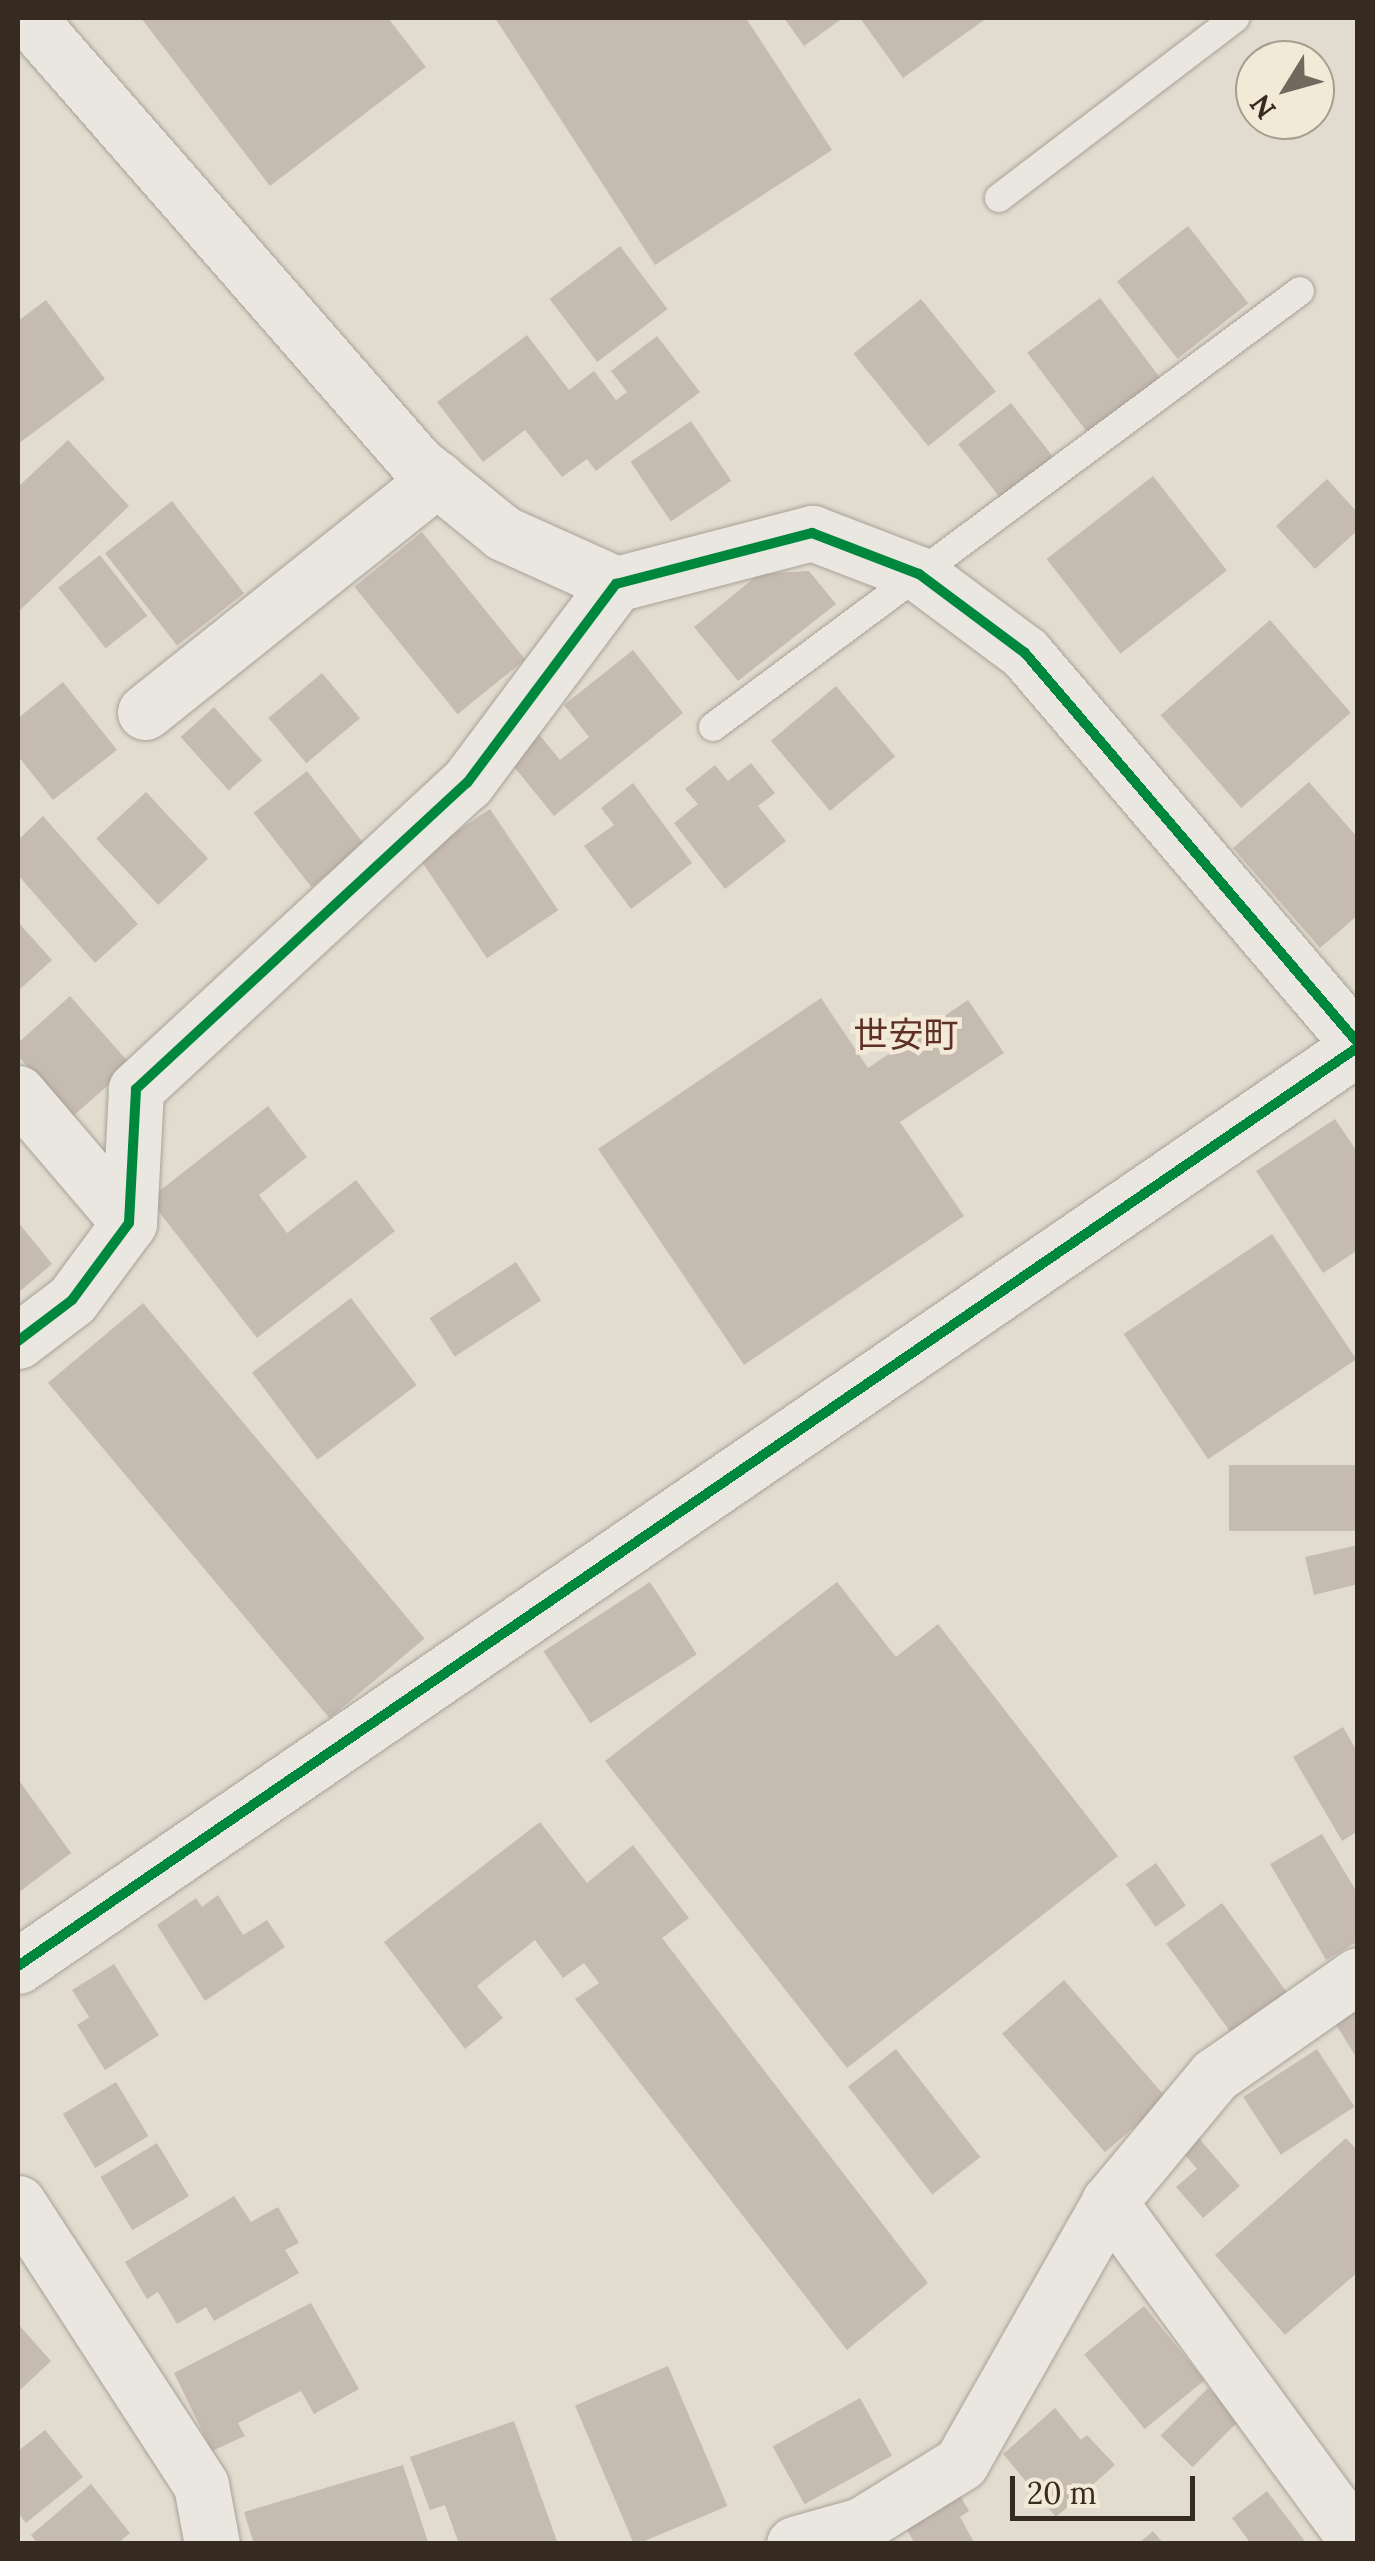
<!DOCTYPE html>
<html>
<head>
<meta charset="utf-8">
<style>
	body { margin:0 }
	#map { position:relative; width:1375px; height:2561px; overflow:hidden; background:#e2dcd0; font-family:Lora,"Noto Sans JP",serif }
	div>[style] { position:absolute }
	.building>* { inset:0; background:#c6bbb1; transform-origin:0 0 }
	.roads { filter:drop-shadow(0 0 2px #a8a198) drop-shadow(0 0 2px #a8a198) }
	.lane>* { height:28px; margin:-14px; padding:0 14px; transform-origin:14px; border-radius:14px; background:#eae7e0 }
	.street>* { height:55px; margin:-27.5px; padding:0 27.5px; transform-origin:27.5px; border-radius:27.5px; background:#eae7e0 }
	.cycleway>* { height:10px; margin:-5px; padding:0 5px; transform-origin:5px; border-radius:5px; background:#00873e }
	span { translate:-50% -50%; white-space:nowrap; text-align:center; line-height:1.15; -webkit-text-stroke:9px #f2e9d7; paint-order:stroke }
	.quarter-label { font-size:35px; color:#5e2f25 }
	.frame { position:absolute; inset:0; border:20px solid #362a21; pointer-events:none }
	.north { position:absolute; left:1235px; top:40px; width:100px; height:100px; box-sizing:border-box; background:#f2e9d7; border:2px solid #a79d8e; border-radius:50%; rotate:233deg; font-size:28px; font-weight:700; line-height:40px; text-align:center; color:#362a21 }
	.north::after { content:''; display:block; margin:auto; width:35px; height:45px; background:#72685e; clip-path:polygon(50% 0,100% 100%,50% 72%,0 100%) }
	.scale { position:absolute; left:1010px; top:2476px; width:185px; height:45px; box-sizing:border-box; border:5px solid #362a21; border-top:0; padding-left:12px; font-size:30px; line-height:35px; white-space:nowrap; color:#362a21; -webkit-text-stroke:8px #f2e9d7; paint-order:stroke }
</style>
</head>
<body>
<div id="map">
	<div class="building">
		<div style="clip-path:polygon(141px 18px,388px 18px,426px 67px,270px 186px)"></div>
		<div style="clip-path:polygon(495px 18px,746px 18px,832px 150px,655px 265px)"></div>
		<div style="clip-path:polygon(784px 18px,843px 18px,804px 46px)"></div>
		<div style="clip-path:polygon(860px 18px,987px 18px,903px 78px)"></div>
		<div style="left:1188px;top:226px;width:98px;height:90px;rotate:52deg"></div>
		<div style="left:620px;top:246px;width:79px;height:88px;rotate:53deg"></div>
		<div style="left:1100px;top:298px;width:106px;height:91px;rotate:53deg"></div>
		<div style="left:921px;top:299px;width:119px;height:87px;rotate:51deg"></div>
		<div style="clip-path:polygon(46px 300px,105px 379px,18px 444px,18px 321px)"></div>
		<div style="clip-path:polygon(527px 335px,569px 390px,594px 371px,616px 400px,627px 392px,611px 371px,657px 336px,700px 392px,596px 471px,587px 459px,562px 477px,525px 430px,483px 462px,437px 402px)"></div>
		<div style="left:1011px;top:403px;width:75px;height:67px;rotate:52deg"></div>
		<div style="left:691px;top:421px;width:72px;height:73px;rotate:56deg"></div>
		<div style="clip-path:polygon(68px 440px,129px 506px,18px 612px,18px 487px)"></div>
		<div style="left:1153px;top:476px;width:120px;height:135px;rotate:52deg"></div>
		<div style="clip-path:polygon(1327px 479px,1358px 513px,1358px 530px,1315px 569px,1276px 526px)"></div>
		<div style="left:172px;top:501px;width:117px;height:85px;rotate:52deg"></div>
		<div style="left:422px;top:532px;width:164px;height:87px;rotate:51deg"></div>
		<div style="left:100px;top:555px;width:77px;height:53px;rotate:52deg"></div>
		<div style="clip-path:polygon(809px 571px,836px 604px,738px 681px,694px 627px,759px 574px)"></div>
		<div style="left:1270px;top:620px;width:123px;height:145px;rotate:49deg"></div>
		<div style="clip-path:polygon(633px 650px,683px 713px,554px 816px,507px 758px,538px 733px,560px 760px,589px 737px,564px 705px)"></div>
		<div style="left:322px;top:673px;width:59px;height:70px;rotate:50deg"></div>
		<div style="clip-path:polygon(63px 682px,117px 750px,53px 800px,18px 756px,18px 718px)"></div>
		<div style="left:836px;top:686px;width:92px;height:85px;rotate:50deg"></div>
		<div style="left:214px;top:707px;width:72px;height:45px;rotate:48deg"></div>
		<div style="clip-path:polygon(751px 763px,775px 793px,758px 806px,786px 841px,725px 889px,674px 823px,698px 804px,685px 789px,715px 765px,728px 781px)"></div>
		<div style="left:307px;top:771px;width:94px;height:68px;rotate:52deg"></div>
		<div style="clip-path:polygon(1309px 782px,1358px 838px,1358px 915px,1320px 948px,1233px 848px)"></div>
		<div style="clip-path:polygon(633px 783px,692px 863px,631px 909px,584px 846px,614px 825px,601px 808px)"></div>
		<div style="left:146px;top:792px;width:91px;height:68px;rotate:47deg"></div>
		<div style="left:490px;top:809px;width:122px;height:86px;rotate:56deg"></div>
		<div style="clip-path:polygon(43px 816px,138px 924px,95px 963px,18px 875px,18px 840px)"></div>
		<div style="clip-path:polygon(18px 922px,52px 960px,18px 991px)"></div>
		<div style="clip-path:polygon(70px 996px,131px 1065px,72px 1117px,18px 1056px,18px 1043px)"></div>
		<div style="clip-path:polygon(821px 998px,868px 1068px,968px 1000px,1004px 1053px,900px 1122px,964px 1216px,744px 1365px,598px 1149px)"></div>
		<div style="clip-path:polygon(268px 1106px,307px 1157px,259px 1195px,287px 1233px,356px 1180px,395px 1231px,257px 1338px,149px 1199px)"></div>
		<div style="clip-path:polygon(1335px 1119px,1358px 1153px,1358px 1250px,1323px 1273px,1256px 1171px)"></div>
		<div style="clip-path:polygon(18px 1222px,52px 1264px,18px 1293px)"></div>
		<div style="left:1272px;top:1234px;width:151px;height:179px;rotate:56deg"></div>
		<div style="left:516px;top:1262px;width:46px;height:103px;rotate:57deg"></div>
		<div style="left:351px;top:1298px;width:109px;height:124px;rotate:53deg"></div>
		<div style="left:143px;top:1303px;width:438px;height:124px;rotate:50deg"></div>
		<div style="left:1358px;top:1465px;width:66px;height:129px;rotate:90deg"></div>
		<div style="clip-path:polygon(1358px 1545px,1358px 1584px,1314px 1595px,1305px 1557px)"></div>
		<div style="left:650px;top:1582px;width:86px;height:127px;rotate:57deg"></div>
		<div style="clip-path:polygon(837px 1582px,896px 1657px,938px 1624px,1118px 1856px,847px 2068px,605px 1761px)"></div>
		<div style="clip-path:polygon(1343px 1727px,1358px 1753px,1358px 1831px,1342px 1841px,1293px 1757px)"></div>
		<div style="clip-path:polygon(18px 1779px,71px 1853px,18px 1893px)"></div>
		<div style="clip-path:polygon(540px 1822px,587px 1883px,633px 1845px,689px 1918px,662px 1938px,928px 2283px,847px 2350px,575px 1999px,599px 1983px,584px 1963px,563px 1978px,535px 1940px,477px 1986px,503px 2018px,465px 2049px,384px 1942px)"></div>
		<div style="clip-path:polygon(1322px 1834px,1358px 1894px,1358px 1941px,1326px 1960px,1270px 1864px)"></div>
		<div style="left:1156px;top:1863px;width:52px;height:37px;rotate:55deg"></div>
		<div style="clip-path:polygon(218px 1895px,243px 1935px,267px 1920px,285px 1947px,205px 2001px,157px 1925px,196px 1898px,202px 1907px)"></div>
		<div style="left:1222px;top:1903px;width:117px;height:69px;rotate:54deg"></div>
		<div style="clip-path:polygon(114px 1964px,159px 2035px,105px 2070px,77px 2025px,89px 2017px,72px 1990px)"></div>
		<div style="left:1064px;top:1980px;width:157px;height:82px;rotate:49deg"></div>
		<div style="clip-path:polygon(1358px 1987px,1358px 2060px,1325px 2007px)"></div>
		<div style="left:896px;top:2049px;width:137px;height:61px;rotate:52deg"></div>
		<div style="left:1317px;top:2049px;width:69px;height:88px;rotate:57deg"></div>
		<div style="left:116px;top:2082px;width:63px;height:62px;rotate:59deg"></div>
		<div style="clip-path:polygon(1191px 2129px,1240px 2186px,1203px 2218px,1176px 2187px,1197px 2169px,1175px 2143px)"></div>
		<div style="clip-path:polygon(1346px 2138px,1358px 2151px,1358px 2272px,1285px 2335px,1215px 2255px)"></div>
		<div style="left:157px;top:2143px;width:62px;height:66px;rotate:59deg"></div>
		<div style="clip-path:polygon(234px 2196px,251px 2222px,278px 2207px,299px 2243px,285px 2250px,299px 2273px,214px 2321px,206px 2307px,177px 2324px,158px 2292px,147px 2299px,125px 2262px)"></div>
		<div style="clip-path:polygon(311px 2303px,359px 2389px,314px 2414px,301px 2391px,238px 2423px,245px 2436px,212px 2451px,174px 2373px)"></div>
		<div style="left:1144px;top:2306px;width:96px;height:77px;rotate:51deg"></div>
		<div style="clip-path:polygon(18px 2324px,51px 2361px,18px 2392px)"></div>
		<div style="left:668px;top:2366px;width:152px;height:101px;rotate:67deg"></div>
		<div style="left:1208px;top:2388px;width:45px;height:67px;rotate:45deg"></div>
		<div style="left:860px;top:2398px;width:66px;height:100px;rotate:61deg"></div>
		<div style="clip-path:polygon(1055px 2408px,1081px 2440px,1087px 2435px,1115px 2465px,1056px 2517px,1003px 2454px)"></div>
		<div style="clip-path:polygon(514px 2421px,558px 2544px,459px 2544px,445px 2505px,430px 2510px,410px 2457px)"></div>
		<div style="clip-path:polygon(45px 2430px,83px 2477px,26px 2523px,18px 2513px,18px 2451px)"></div>
		<div style="clip-path:polygon(403px 2465px,428px 2542px,254px 2544px,244px 2512px)"></div>
		<div style="clip-path:polygon(952px 2482px,969px 2511px,960px 2517px,975px 2544px,907px 2544px,913px 2540px,898px 2515px)"></div>
		<div style="clip-path:polygon(91px 2484px,130px 2533px,117px 2544px,38px 2544px,31px 2535px)"></div>
		<div style="clip-path:polygon(1267px 2491px,1307px 2544px,1251px 2544px,1232px 2518px)"></div>
		<div style="clip-path:polygon(1153px 2531px,1164px 2544px,1138px 2544px)"></div>
	</div>
	<div class="roads">
		<div class="lane">
			<div style="left:999px;top:198px;width:297px;rotate:-37.3deg"></div>
			<div style="left:713px;top:727px;width:731px;rotate:-36.6deg"></div>
		</div>
		<div class="street">
			<div style="left:28px;top:18px;width:591px;rotate:48.84deg"></div>
			<div style="left:417px;top:463px;width:111px;rotate:39.1deg"></div>
			<div style="left:503px;top:533px;width:124px;rotate:24.3deg"></div>
			<div style="left:145px;top:712px;width:374px;rotate:-38.6deg"></div>
			<div style="left:18px;top:1093px;width:171px;rotate:49.5deg"></div>
			<div style="left:18px;top:1341px;width:68px;rotate:-37.2deg"></div>
			<div style="left:72px;top:1300px;width:96px;rotate:-53.5deg"></div>
			<div style="left:129px;top:1223px;width:134px;rotate:-87deg"></div>
			<div style="left:136px;top:1089px;width:451px;rotate:-42.8deg"></div>
			<div style="left:467px;top:783px;width:249px;rotate:-53.2deg"></div>
			<div style="left:616px;top:584px;width:203px;rotate:-14.6deg"></div>
			<div style="left:812px;top:533px;width:115px;rotate:21deg"></div>
			<div style="left:919px;top:574px;width:132px;rotate:36.7deg"></div>
			<div style="left:1025px;top:653px;width:513px;rotate:49.51deg"></div>
			<div style="left:18px;top:1966px;width:1625px;rotate:-34.44deg"></div>
			<div style="left:1109px;top:2202px;width:421px;rotate:53.8deg"></div>
			<div style="left:18px;top:2203px;width:336px;rotate:57deg"></div>
			<div style="left:201px;top:2485px;width:60px;rotate:79.4deg"></div>
			<div style="left:794px;top:2544px;width:70px;rotate:-15.8deg"></div>
			<div style="left:861px;top:2525px;width:118px;rotate:-31.8deg"></div>
			<div style="left:961px;top:2463px;width:300px;rotate:-60.4deg"></div>
			<div style="left:1109px;top:2202px;width:165px;rotate:-50.2deg"></div>
			<div style="left:1215px;top:2075px;width:174px;rotate:-35deg"></div>
		</div>
	</div>
	<div class="cycleway">
		<div style="left:18px;top:1341px;width:68px;rotate:-37.2deg"></div>
		<div style="left:72px;top:1300px;width:96px;rotate:-53.5deg"></div>
		<div style="left:129px;top:1223px;width:134px;rotate:-87deg"></div>
		<div style="left:136px;top:1089px;width:451px;rotate:-42.8deg"></div>
		<div style="left:467px;top:783px;width:249px;rotate:-53.2deg"></div>
		<div style="left:616px;top:584px;width:203px;rotate:-14.6deg"></div>
		<div style="left:812px;top:533px;width:115px;rotate:21deg"></div>
		<div style="left:919px;top:574px;width:132px;rotate:36.7deg"></div>
		<div style="left:1025px;top:653px;width:513px;rotate:49.51deg"></div>
		<div style="left:18px;top:1966px;width:1625px;rotate:-34.44deg"></div>
	</div>
	<div class="quarter-label">
		<span style="left:906px;top:1035px">世安町</span>
	</div>
	<div class="frame"></div>
	<div class="north">N</div>
	<div class="scale">20 m</div>
</div>
</body>
</html>
